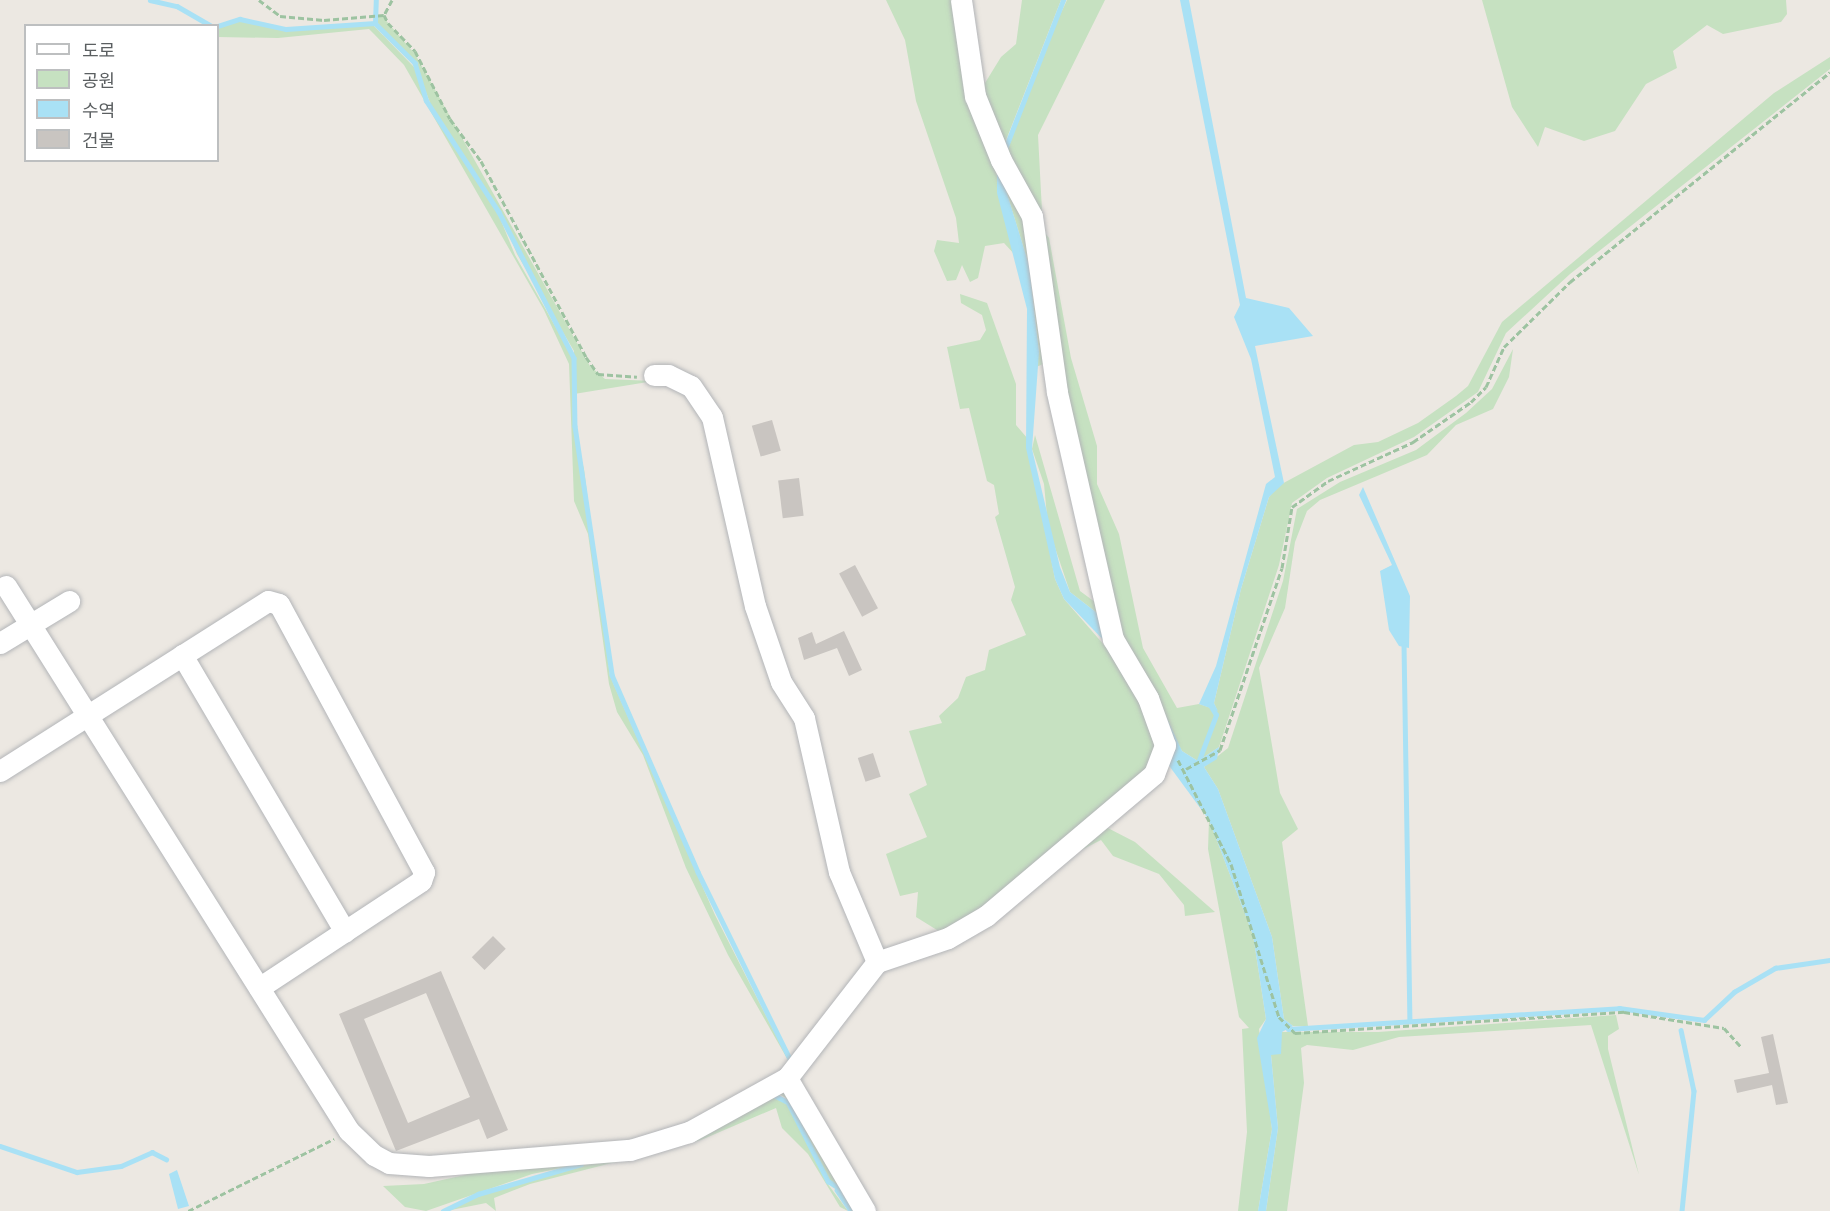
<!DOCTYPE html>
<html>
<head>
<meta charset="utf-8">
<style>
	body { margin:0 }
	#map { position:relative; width:1830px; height:1211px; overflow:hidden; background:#ece8e2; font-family:"Archivo Narrow","Noto Sans KR",sans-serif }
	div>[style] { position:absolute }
	.green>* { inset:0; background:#c6e1c1 }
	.water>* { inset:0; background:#a9e1f5 }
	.stream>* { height:4.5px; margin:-2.25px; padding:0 2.25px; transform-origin:2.25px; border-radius:2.25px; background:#a9e1f5 }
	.building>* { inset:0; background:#c9c5c1; transform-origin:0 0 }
	.path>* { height:3px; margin-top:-1.5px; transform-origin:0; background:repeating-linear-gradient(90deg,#9dc3a1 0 6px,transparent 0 9px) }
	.roads { filter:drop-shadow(0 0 2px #b3b5b8) drop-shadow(0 0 2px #b3b5b8) }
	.minor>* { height:21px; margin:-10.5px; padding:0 10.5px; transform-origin:10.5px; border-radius:10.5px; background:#fff }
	span { translate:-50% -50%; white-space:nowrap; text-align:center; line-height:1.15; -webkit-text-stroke:6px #fff; paint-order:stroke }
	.legend { position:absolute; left:24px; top:24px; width:195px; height:138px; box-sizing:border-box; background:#fff; border:2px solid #bdbfc0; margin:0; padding:8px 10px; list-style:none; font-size:18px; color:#5b5f61 }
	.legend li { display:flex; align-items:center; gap:12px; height:30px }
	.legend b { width:30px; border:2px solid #bdbfc0 }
</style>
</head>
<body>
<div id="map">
	<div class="green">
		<div style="clip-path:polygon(886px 0,957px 0,1015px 255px,1004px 243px,985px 246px,978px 278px,970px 282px,962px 265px,956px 280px,947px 281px,934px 251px,937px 240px,959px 243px,956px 218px,916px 101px,905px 40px)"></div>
		<div style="clip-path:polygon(1022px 0,1061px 0,1001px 153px,977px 96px,1001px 57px,1016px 44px)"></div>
		<div style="clip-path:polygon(1067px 0,1105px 0,1038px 135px,1043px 230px,1049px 238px,1071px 358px,1097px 446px,1097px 484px,1119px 534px,1143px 648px,1177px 708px,1199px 704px,1217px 710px,1214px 703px,1241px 589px,1269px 497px,1278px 486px,1354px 445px,1378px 442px,1418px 423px,1456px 396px,1468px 386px,1502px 322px,1774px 93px,1830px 57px,1830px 69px,1570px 274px,1506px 333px,1478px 392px,1414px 437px,1327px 478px,1292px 503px,1279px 565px,1219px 747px,1198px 761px,1182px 751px,1118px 638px,1047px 299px,1005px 158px,1039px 60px)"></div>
		<div style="clip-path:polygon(1482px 0,1786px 0,1787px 14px,1781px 22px,1723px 34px,1707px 25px,1673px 51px,1677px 68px,1646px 84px,1615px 131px,1584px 141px,1545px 127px,1538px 147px,1512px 107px)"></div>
		<div style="clip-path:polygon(375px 17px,383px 17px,415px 54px,590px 366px,605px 379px,654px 381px,574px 394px,574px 351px,517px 254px,499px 210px,432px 108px,415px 63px,384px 36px)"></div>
		<div style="clip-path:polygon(236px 20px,290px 31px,372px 24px,414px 67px,434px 115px,498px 213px,515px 255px,572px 356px,573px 427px,584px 469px,610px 676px,715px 915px,793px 1069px,728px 955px,686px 868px,643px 755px,617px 712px,609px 684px,588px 534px,574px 501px,569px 364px,544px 310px,404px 65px,374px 34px,369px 29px,278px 38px,218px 37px,218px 27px)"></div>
		<div style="clip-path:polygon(1003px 181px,1027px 205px,1106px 620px,1070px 592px,1048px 527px,1044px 484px,1032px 449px,1035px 435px,1080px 591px,1099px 605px,1043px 364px,1034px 368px,1039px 352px,1029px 265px)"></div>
		<div style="clip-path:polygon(960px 294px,987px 303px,1016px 384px,1016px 425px,1028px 439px,1055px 579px,1064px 599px,1125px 669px,1156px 739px,1151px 774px,1018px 884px,945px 935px,916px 917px,918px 892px,900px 896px,886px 854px,927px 837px,909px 794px,927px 785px,909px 731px,942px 723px,939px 716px,958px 698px,966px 677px,985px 670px,989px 650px,1026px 635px,1011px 600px,1015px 587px,995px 517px,999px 514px,994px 485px,987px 481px,969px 408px,960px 409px,947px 347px,980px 340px,986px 330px,982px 315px,961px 303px)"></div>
		<div style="clip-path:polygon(1513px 349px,1509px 377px,1493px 409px,1456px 425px,1427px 455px,1320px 500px,1307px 511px,1295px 542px,1285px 608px,1259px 668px,1280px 793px,1298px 829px,1282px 842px,1308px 1026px,1293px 1026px,1284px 1019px,1272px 937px,1218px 789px,1204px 767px,1228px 748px,1283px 581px,1297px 509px,1340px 482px,1416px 450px,1466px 413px,1492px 389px)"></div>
		<div style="clip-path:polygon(1209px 820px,1253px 935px,1266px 1019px,1259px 1029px,1272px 1129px,1258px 1211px,1238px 1211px,1247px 1132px,1242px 1029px,1249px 1028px,1239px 1017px,1208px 849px)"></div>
		<div style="clip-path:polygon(1100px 824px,1135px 842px,1215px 912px,1185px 916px,1184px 905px,1159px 874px,1113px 856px,1101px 840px,1064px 859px)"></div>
		<div style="clip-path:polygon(1616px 1015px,1619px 1029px,1608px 1036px,1608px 1049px,1639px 1175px,1591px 1025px,1399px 1037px,1353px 1050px,1307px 1045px,1301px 1048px,1304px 1083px,1287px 1211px,1266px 1211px,1278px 1128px,1271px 1055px,1282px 1032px,1378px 1032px)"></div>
		<div style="clip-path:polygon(777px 1088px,793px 1098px,862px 1211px,846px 1205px,842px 1188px,829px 1181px,786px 1098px,778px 1093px,686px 1138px,649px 1150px,532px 1174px,426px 1211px,405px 1207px,383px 1186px,424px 1184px,532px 1160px,630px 1152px,689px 1135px)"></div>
		<div style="clip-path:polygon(777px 1096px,787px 1103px,827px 1183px,848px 1211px,840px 1207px,808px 1154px,782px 1128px,776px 1108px,701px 1140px,530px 1184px,494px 1198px,496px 1211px,486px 1203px,446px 1211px,479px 1195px,595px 1162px)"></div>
	</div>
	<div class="water">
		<div style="clip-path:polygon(1180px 0,1189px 0,1246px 298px,1289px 308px,1313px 336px,1255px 346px,1284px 483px,1269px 497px,1241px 589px,1214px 703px,1218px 711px,1199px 704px,1216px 666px,1266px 484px,1275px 477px,1251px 359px,1234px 317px,1240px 305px)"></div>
		<div style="clip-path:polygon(997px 161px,1029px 265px,1039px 352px,1032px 449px,1060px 567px,1070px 592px,1106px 620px,1152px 686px,1182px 751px,1198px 761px,1219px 747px,1217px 759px,1204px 767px,1218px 789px,1272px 937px,1284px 1019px,1293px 1026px,1282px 1032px,1281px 1054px,1271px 1055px,1278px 1128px,1266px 1211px,1258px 1211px,1272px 1129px,1257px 1038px,1266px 1019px,1253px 935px,1209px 820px,1159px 752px,1145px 704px,1111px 648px,1064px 599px,1055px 579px,1026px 448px,1027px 309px,997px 193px)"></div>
		<div style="clip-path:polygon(1363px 487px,1410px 596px,1409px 648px,1399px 646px,1389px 630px,1380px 571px,1392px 565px,1359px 495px)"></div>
		<div style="clip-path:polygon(177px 1170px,189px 1206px,178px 1209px,169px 1174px)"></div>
	</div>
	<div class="stream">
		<div style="left:150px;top:0;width:28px;rotate:13deg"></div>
		<div style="left:177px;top:6px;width:39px;rotate:30deg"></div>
		<div style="left:375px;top:23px;width:23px;rotate:-88deg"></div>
		<div style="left:218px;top:26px;width:23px;rotate:-18deg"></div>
		<div style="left:240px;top:19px;width:47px;rotate:12.3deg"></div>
		<div style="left:286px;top:29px;width:89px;rotate:-3.9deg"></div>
		<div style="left:375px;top:23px;width:57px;rotate:45deg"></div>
		<div style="left:415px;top:63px;width:39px;rotate:73deg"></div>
		<div style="left:426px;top:100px;width:134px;rotate:56.9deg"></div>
		<div style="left:499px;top:212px;width:164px;rotate:62.8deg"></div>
		<div style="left:574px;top:358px;width:68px;rotate:89.2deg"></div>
		<div style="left:575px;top:426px;width:252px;rotate:81.5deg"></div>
		<div style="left:612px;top:675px;width:215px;rotate:66.4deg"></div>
		<div style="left:698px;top:872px;width:213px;rotate:63.8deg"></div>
		<div style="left:1005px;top:149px;width:160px;rotate:-68.7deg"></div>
		<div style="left:1404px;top:644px;width:377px;rotate:89.1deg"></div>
		<div style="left:1198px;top:763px;width:51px;rotate:-69.4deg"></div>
		<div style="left:1216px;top:715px;width:12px;rotate:-121deg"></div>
		<div style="left:1288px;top:1029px;width:332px;rotate:-3.6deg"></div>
		<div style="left:1619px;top:1008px;width:86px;rotate:8deg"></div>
		<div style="left:1704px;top:1020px;width:41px;rotate:-43deg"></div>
		<div style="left:1734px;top:992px;width:48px;rotate:-30.3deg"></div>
		<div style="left:1775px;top:968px;width:56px;rotate:-8.3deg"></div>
		<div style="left:1681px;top:1030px;width:62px;rotate:78deg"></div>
		<div style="left:1694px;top:1091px;width:121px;rotate:95.7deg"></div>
		<div style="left:774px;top:1095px;width:16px;rotate:27deg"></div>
		<div style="left:788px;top:1102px;width:89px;rotate:63.1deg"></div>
		<div style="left:828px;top:1181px;width:17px;rotate:33deg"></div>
		<div style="left:0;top:1146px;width:81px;rotate:18.7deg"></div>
		<div style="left:77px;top:1172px;width:44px;rotate:-7.8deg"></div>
		<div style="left:121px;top:1166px;width:34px;rotate:-24deg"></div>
		<div style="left:152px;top:1152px;width:16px;rotate:27deg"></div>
		<div style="left:837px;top:1190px;width:25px;rotate:56deg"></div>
		<div style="left:443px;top:1211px;width:39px;rotate:-26deg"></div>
		<div style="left:478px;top:1194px;width:107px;rotate:-16.2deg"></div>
	</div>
	<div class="building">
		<div style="left:772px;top:420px;width:32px;height:21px;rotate:74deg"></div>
		<div style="left:799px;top:478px;width:38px;height:21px;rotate:83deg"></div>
		<div style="left:855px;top:565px;width:49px;height:18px;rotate:62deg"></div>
		<div style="clip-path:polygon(844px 631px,862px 670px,849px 676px,837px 648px,804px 660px,798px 638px,812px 632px,816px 644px)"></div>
		<div style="left:873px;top:753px;width:25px;height:16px;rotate:72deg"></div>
		<div style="left:493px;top:936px;width:18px;height:30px;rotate:45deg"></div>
		<div style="clip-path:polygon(evenodd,441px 971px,508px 1130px,487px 1139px,479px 1119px,396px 1151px,339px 1014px,441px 971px,426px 993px,470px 1097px,408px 1123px,364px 1019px,426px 993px)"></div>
		<div style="clip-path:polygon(1773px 1034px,1788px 1103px,1776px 1105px,1772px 1085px,1737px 1093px,1734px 1080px,1769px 1073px,1761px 1037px)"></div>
	</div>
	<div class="path">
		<div style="left:259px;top:0;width:26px;rotate:37deg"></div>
		<div style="left:280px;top:16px;width:44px;rotate:5.2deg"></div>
		<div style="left:324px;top:20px;width:60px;rotate:-4.8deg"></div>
		<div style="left:392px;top:0;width:17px;rotate:118deg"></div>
		<div style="left:384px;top:15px;width:9px;rotate:63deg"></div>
		<div style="left:388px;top:23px;width:39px;rotate:46deg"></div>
		<div style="left:415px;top:51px;width:76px;rotate:62.8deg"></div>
		<div style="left:450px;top:119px;width:52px;rotate:53.6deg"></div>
		<div style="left:481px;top:161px;width:222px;rotate:61.8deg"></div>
		<div style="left:586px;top:357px;width:21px;rotate:55deg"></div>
		<div style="left:598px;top:374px;width:39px;rotate:4deg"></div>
		<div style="left:1178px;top:760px;width:117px;rotate:63deg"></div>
		<div style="left:1231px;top:864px;width:160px;rotate:72.6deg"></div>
		<div style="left:1279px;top:1017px;width:23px;rotate:45deg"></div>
		<div style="left:1295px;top:1033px;width:330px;rotate:-3.7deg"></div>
		<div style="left:1624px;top:1012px;width:101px;rotate:9.1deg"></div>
		<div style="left:1724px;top:1028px;width:25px;rotate:48deg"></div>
		<div style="left:1186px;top:769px;width:39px;rotate:-29deg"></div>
		<div style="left:1220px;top:750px;width:192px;rotate:-71.2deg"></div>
		<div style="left:1282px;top:568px;width:62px;rotate:-80.7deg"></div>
		<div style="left:1292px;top:507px;width:44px;rotate:-35.8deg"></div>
		<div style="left:1328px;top:481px;width:94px;rotate:-24.6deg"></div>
		<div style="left:1413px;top:442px;width:70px;rotate:-34.6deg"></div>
		<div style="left:1471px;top:402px;width:21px;rotate:-45deg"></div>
		<div style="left:1486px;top:387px;width:44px;rotate:-65.8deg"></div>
		<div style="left:1504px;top:347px;width:93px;rotate:-44.6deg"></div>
		<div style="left:1570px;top:282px;width:334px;rotate:-38.9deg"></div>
		<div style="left:188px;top:1211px;width:163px;rotate:-26.3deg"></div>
	</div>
	<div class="roads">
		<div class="minor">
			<div style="left:654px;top:375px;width:14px"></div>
			<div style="left:668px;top:375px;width:25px;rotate:26deg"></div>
			<div style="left:691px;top:386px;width:37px;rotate:56deg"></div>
			<div style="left:712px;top:417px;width:194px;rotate:77.2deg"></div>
			<div style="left:755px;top:606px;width:80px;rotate:71.1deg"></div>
			<div style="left:781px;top:682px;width:43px;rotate:57.4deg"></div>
			<div style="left:804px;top:718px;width:158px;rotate:77.2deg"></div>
			<div style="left:839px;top:872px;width:98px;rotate:67.1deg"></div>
			<div style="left:6px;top:586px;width:644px;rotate:57.82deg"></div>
			<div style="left:349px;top:1131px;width:35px;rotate:44deg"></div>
			<div style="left:374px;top:1155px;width:17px;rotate:28deg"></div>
			<div style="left:389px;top:1163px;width:40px;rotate:4.3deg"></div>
			<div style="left:429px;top:1166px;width:202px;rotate:-4.6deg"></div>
			<div style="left:630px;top:1150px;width:62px;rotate:-17deg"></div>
			<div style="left:689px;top:1132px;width:112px;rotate:-28.9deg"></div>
			<div style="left:787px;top:1078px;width:147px;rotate:-52.2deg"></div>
			<div style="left:877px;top:962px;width:75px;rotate:-18.7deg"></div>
			<div style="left:948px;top:938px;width:44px;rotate:-30.1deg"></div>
			<div style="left:986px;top:916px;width:220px;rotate:-40.2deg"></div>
			<div style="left:1154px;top:774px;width:31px;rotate:-69deg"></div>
			<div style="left:1165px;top:745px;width:50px;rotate:-109.9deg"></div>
			<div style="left:1148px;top:698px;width:69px;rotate:-120.7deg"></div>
			<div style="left:1113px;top:639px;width:253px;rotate:-102.8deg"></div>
			<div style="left:1057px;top:392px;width:178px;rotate:-98.1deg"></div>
			<div style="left:1032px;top:216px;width:64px;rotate:-119deg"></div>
			<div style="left:1001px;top:160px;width:69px;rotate:-112.1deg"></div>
			<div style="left:975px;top:96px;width:97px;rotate:-98.3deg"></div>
			<div style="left:0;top:643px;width:81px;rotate:-31.3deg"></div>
			<div style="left:182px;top:655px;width:321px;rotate:59.5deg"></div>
			<div style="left:0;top:771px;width:317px;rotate:-32.4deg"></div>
			<div style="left:268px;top:601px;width:11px;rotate:15deg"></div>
			<div style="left:279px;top:604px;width:305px;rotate:61.6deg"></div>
			<div style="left:424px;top:872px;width:9px;rotate:108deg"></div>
			<div style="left:421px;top:881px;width:194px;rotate:146.6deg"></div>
			<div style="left:787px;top:1078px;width:154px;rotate:59.6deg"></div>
		</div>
	</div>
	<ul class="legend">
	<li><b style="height:8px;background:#fff"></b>도로</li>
	<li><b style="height:16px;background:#c6e1c1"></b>공원</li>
	<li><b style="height:16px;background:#a9e1f5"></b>수역</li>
	<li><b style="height:16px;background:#c9c5c1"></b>건물</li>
	</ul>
</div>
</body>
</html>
